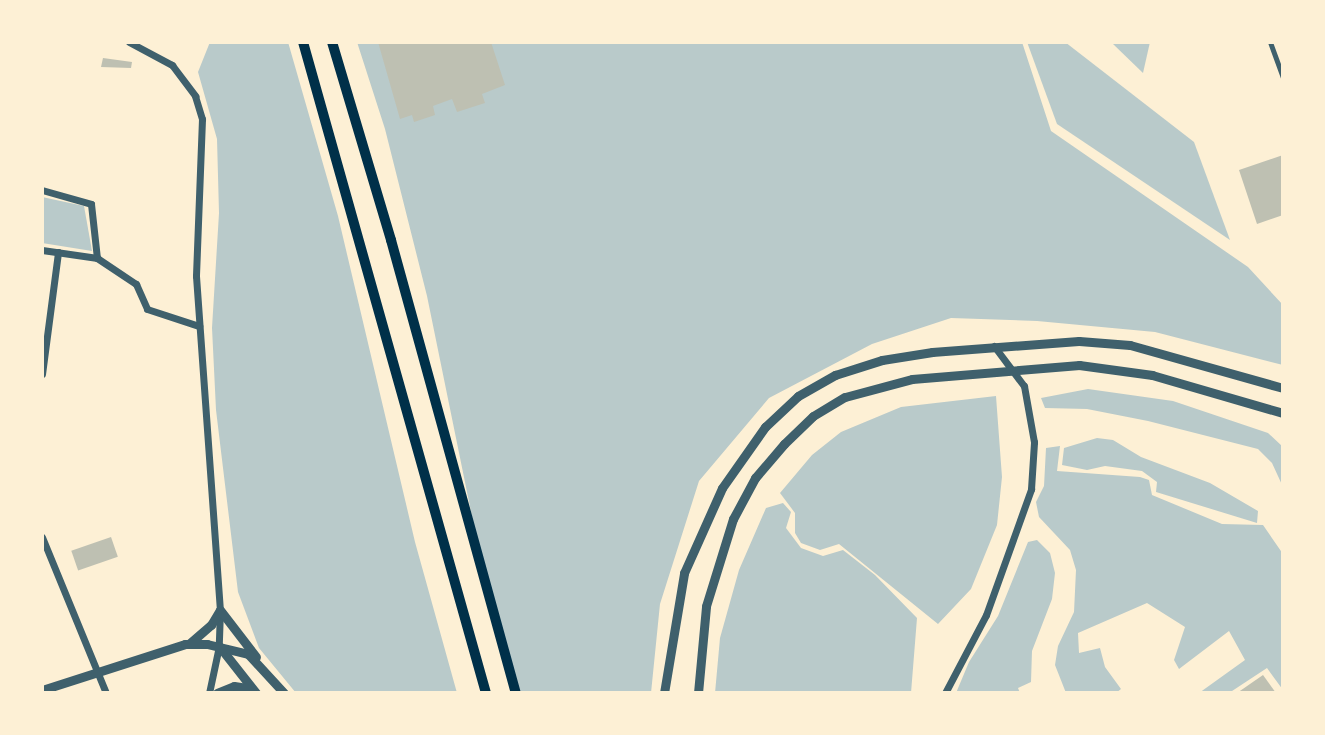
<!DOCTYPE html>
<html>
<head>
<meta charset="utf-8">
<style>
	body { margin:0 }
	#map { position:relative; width:1325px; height:735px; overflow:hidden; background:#fdf0d5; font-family:"Archivo Narrow",sans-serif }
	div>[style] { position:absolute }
	.green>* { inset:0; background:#b9caca }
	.building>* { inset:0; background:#bec0b2; transform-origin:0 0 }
	.pedestrian>* { height:5px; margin:-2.5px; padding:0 2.5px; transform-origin:2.5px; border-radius:2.5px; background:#3f606c }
	.minor>* { height:7px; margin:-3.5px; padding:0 3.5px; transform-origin:3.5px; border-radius:3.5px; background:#3f606c }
	.tertiary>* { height:9px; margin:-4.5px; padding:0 4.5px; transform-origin:4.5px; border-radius:4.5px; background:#3f606c }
	.secondary>* { height:10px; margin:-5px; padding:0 5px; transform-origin:5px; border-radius:5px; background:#003049 }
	span { translate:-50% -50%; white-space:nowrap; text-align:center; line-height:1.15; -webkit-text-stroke:5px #fdf0d5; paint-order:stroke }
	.frame { position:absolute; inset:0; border:44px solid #fdf0d5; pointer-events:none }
</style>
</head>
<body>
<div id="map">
	<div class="green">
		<div style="clip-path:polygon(210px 42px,288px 42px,338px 216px,415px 542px,457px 693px,296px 693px,259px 648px,238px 592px,216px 410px,212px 328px,219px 213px,217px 139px,198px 72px)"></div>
		<div style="clip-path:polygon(357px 42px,1022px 42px,1051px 131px,1248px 267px,1283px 305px,1283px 365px,1155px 332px,1037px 321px,951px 318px,872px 344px,769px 398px,699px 481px,660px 604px,651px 693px,520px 693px,487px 590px,427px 296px,385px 129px)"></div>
		<div style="clip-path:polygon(1027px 42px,1065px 42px,1194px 142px,1230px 240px,1057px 124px)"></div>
		<div style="clip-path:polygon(1111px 42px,1150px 42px,1143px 73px,1113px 44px)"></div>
		<div style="clip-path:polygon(42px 197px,84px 206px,92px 251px,42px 243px)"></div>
		<div style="clip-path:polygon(1088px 389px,1173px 401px,1268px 433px,1283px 447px,1283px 487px,1272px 463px,1258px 449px,1148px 421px,1087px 409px,1045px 408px,1041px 398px)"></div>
		<div style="clip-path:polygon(996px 396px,1002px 477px,997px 525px,971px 589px,938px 624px,839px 544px,820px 550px,801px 543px,795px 533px,795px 513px,780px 493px,812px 455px,841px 432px,901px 407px)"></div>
		<div style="clip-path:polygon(1097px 438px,1113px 440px,1141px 457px,1210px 483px,1258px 511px,1257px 523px,1156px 492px,1157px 482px,1142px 471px,1105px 466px,1087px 470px,1062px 465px,1064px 448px)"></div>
		<div style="clip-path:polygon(1060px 446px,1057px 471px,1140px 477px,1149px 480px,1152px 495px,1222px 524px,1263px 525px,1283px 554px,1283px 690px,1267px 668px,1229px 693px,1199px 693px,1245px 660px,1229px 631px,1179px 669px,1174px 660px,1185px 627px,1147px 603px,1078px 633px,1079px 653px,1100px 648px,1105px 667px,1121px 689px,1116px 693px,1066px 693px,1055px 665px,1058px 646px,1074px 612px,1076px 570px,1070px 550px,1039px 517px,1036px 502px,1044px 486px,1046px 448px)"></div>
		<div style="clip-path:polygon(783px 503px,791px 512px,786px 528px,801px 548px,823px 556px,843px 550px,875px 575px,917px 618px,911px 693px,715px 693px,720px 638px,739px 570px,766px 508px)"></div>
		<div style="clip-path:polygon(1037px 540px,1050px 553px,1055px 573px,1052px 599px,1032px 651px,1031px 682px,1018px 688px,1020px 693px,956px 693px,969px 662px,998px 616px,1028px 542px)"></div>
	</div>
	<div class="building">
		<div style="clip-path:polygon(378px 42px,491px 42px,505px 85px,482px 94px,485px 103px,457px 112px,452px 99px,433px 106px,435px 115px,414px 122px,412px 115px,400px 119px)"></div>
		<div style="clip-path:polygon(103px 58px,132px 62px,131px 68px,101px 67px)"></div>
		<div style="clip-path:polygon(1283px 155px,1283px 215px,1257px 224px,1239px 170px)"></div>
		<div style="left:111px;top:537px;width:21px;height:42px;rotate:71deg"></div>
		<div style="clip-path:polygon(1263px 675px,1276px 693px,1237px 693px)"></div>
	</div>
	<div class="pedestrian">
		<div style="left:1270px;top:42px;width:38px;rotate:70deg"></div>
	</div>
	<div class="minor">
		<div style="left:129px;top:42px;width:49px;rotate:28.1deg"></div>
		<div style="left:172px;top:65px;width:39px;rotate:53deg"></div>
		<div style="left:195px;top:96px;width:24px;rotate:73deg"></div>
		<div style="left:202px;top:119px;width:157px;rotate:92.2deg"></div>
		<div style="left:196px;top:276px;width:335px;rotate:85.9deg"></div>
		<div style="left:220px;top:610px;width:36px;rotate:92deg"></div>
		<div style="left:219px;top:646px;width:48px;rotate:102deg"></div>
		<div style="left:42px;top:190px;width:51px;rotate:15.9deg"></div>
		<div style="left:91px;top:204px;width:54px;rotate:83.7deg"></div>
		<div style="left:42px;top:250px;width:56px;rotate:8.3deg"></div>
		<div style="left:97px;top:258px;width:47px;rotate:33.7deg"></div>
		<div style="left:136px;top:284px;width:27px;rotate:66deg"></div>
		<div style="left:147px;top:309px;width:55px;rotate:18.1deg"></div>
		<div style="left:42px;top:374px;width:123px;rotate:-82.5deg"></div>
		<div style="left:42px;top:537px;width:169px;rotate:67.7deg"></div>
		<div style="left:945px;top:693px;width:88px;rotate:-62.3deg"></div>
		<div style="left:986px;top:615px;width:134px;rotate:-70.3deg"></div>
		<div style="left:1031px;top:489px;width:47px;rotate:-86.3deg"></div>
		<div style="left:1034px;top:442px;width:57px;rotate:-100.1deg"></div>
		<div style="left:1024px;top:386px;width:50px;rotate:-126.9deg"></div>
	</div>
	<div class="tertiary">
		<div style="left:190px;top:643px;width:28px;rotate:-41deg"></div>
		<div style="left:211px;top:625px;width:17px;rotate:-59deg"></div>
		<div style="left:220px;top:610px;width:59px;rotate:52.5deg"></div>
		<div style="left:219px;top:646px;width:60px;rotate:51.8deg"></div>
		<div style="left:42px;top:690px;width:150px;rotate:-17.8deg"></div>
		<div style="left:185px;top:644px;width:22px"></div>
		<div style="left:207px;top:644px;width:42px;rotate:13.7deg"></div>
		<div style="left:248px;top:654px;width:53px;rotate:47.3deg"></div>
		<div style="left:217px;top:693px;width:18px;rotate:-22deg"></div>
		<div style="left:234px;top:686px;width:18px;rotate:9deg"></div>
		<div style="left:664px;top:693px;width:122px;rotate:-80.5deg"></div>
		<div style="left:684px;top:573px;width:93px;rotate:-65.9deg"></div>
		<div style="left:722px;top:488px;width:75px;rotate:-54.8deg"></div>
		<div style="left:765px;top:427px;width:45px;rotate:-43.2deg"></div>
		<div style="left:798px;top:396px;width:43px;rotate:-29.6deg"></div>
		<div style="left:835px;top:375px;width:49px;rotate:-17.7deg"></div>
		<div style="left:882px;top:360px;width:51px;rotate:-9.1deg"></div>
		<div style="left:932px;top:352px;width:147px;rotate:-4.3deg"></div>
		<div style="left:1079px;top:341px;width:51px;rotate:4.5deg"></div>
		<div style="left:1130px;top:345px;width:159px;rotate:15.7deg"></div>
		<div style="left:698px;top:693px;width:87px;rotate:-84.7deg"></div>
		<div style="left:706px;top:606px;width:91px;rotate:-72.8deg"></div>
		<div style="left:733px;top:519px;width:47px;rotate:-61.8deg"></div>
		<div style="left:755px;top:478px;width:45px;rotate:-49.5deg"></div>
		<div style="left:784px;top:444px;width:40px;rotate:-44deg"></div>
		<div style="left:813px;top:416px;width:37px;rotate:-31deg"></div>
		<div style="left:845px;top:397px;width:69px;rotate:-15deg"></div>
		<div style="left:912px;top:379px;width:168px;rotate:-4.8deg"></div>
		<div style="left:1079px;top:365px;width:74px;rotate:7.8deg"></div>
		<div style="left:1152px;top:375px;width:136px;rotate:16.2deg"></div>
	</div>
	<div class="secondary">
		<div style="left:303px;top:42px;width:676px;rotate:74.3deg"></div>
		<div style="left:332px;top:42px;width:207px;rotate:73.4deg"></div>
		<div style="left:391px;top:240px;width:470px;rotate:74.6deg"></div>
	</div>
	<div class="frame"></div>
</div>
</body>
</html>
